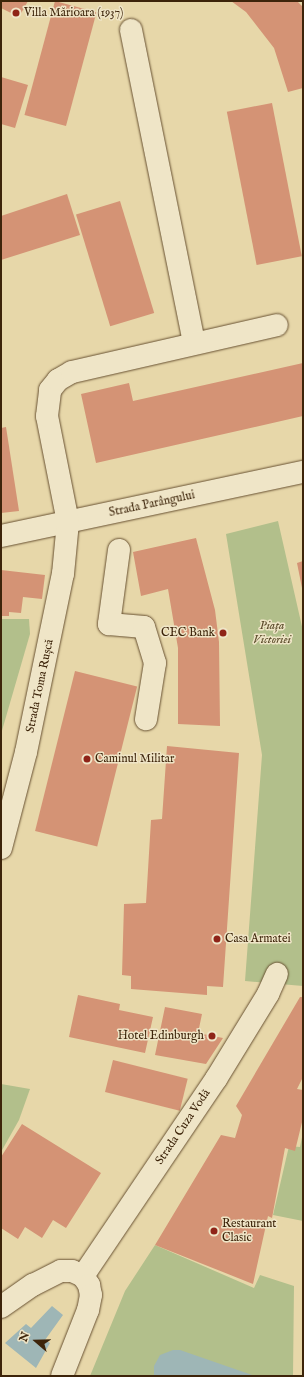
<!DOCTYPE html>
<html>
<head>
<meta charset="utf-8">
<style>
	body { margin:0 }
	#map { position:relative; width:304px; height:1377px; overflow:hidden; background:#e7d7a9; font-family:"IM FELL English",serif }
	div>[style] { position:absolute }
	.green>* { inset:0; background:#b2bf8b }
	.water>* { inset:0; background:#9eb6b6 }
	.building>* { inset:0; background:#d49375; transform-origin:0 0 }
	.roads { filter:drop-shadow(0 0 1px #685132) drop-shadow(0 0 1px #685132) }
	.minor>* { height:22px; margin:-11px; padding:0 11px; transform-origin:11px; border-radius:11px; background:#efe5c7 }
	.secondary>* { height:22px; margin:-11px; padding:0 11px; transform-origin:11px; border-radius:11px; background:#efe5c7 }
	.dots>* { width:11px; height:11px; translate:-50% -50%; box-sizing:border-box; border:2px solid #efe5c7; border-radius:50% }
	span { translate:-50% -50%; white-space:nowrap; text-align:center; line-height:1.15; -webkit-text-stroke:3px #efe5c7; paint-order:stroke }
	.poi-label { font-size:12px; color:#3d240a }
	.left { translate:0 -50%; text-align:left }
	.right { translate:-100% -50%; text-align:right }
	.street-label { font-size:12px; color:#3d240a }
	.park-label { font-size:12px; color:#5a4b2a; font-style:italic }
	.frame { position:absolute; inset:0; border:2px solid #3d240a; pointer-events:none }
	.north { position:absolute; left:16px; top:1321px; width:40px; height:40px; -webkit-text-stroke:3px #efe5c7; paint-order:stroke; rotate:290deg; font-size:11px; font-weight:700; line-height:16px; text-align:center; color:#3d240a }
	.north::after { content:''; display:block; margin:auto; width:14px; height:18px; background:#3d240a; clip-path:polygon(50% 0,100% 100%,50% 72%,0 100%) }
</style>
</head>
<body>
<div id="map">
	<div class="green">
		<div style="clip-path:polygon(278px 521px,303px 631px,303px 986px,245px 981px,262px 755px,226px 534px)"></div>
		<div style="clip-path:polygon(1px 619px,29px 619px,30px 634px,1px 734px)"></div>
		<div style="clip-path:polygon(1px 1084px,30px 1089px,19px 1120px,1px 1152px)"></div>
		<div style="clip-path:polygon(303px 1132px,303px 1221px,273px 1215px,289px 1146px,300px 1147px)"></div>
		<div style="clip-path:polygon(155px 1245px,254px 1288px,260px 1275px,294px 1286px,293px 1376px,90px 1376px,125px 1291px)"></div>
	</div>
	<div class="water">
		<div style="clip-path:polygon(52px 1306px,63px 1315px,45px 1340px,50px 1343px,36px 1368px,5px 1343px,26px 1324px,31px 1328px)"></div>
		<div style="clip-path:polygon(173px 1350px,180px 1350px,255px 1376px,154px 1376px,154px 1366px,160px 1355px)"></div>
	</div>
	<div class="building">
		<div style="clip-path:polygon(1px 1px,28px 1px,19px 17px,1px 8px)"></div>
		<div style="left:55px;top:1px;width:43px;height:118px;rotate:15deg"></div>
		<div style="clip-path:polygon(231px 1px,297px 1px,303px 7px,303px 88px,288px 92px,274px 48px,246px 12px)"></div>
		<div style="clip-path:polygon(1px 77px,28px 85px,15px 128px,1px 124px)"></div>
		<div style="left:272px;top:103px;width:156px;height:46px;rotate:79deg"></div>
		<div style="clip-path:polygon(67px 194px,80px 235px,1px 260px,1px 216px)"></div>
		<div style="left:120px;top:201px;width:117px;height:46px;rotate:73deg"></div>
		<div style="clip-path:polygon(303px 363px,303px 416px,96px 463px,81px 394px,129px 383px,133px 401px)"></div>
		<div style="clip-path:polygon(6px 427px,19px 511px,1px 513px,1px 428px)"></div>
		<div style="clip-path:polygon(196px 538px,215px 610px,219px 642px,220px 726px,178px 724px,178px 648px,168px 589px,141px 596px,133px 552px)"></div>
		<div style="clip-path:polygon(303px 561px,303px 588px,302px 588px,297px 563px)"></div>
		<div style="clip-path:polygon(1px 570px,45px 575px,42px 599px,23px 597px,21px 613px,9px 612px,9px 616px,1px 616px)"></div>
		<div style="left:75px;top:671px;width:64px;height:165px;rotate:14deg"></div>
		<div style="clip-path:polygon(167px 746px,239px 753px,223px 987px,207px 986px,207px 995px,131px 989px,131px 976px,122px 975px,124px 904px,146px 903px,151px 820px,162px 819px)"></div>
		<div style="clip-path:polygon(78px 995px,120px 1004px,119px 1010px,153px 1017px,145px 1053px,69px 1037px)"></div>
		<div style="clip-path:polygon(300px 997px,303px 997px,303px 1077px,297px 1089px,303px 1090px,303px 1118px,295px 1151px,285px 1148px,272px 1218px,268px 1216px,253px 1284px,155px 1245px,221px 1135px,235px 1138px,242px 1115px,236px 1106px)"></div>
		<div style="clip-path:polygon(165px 1007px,202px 1014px,198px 1033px,223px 1038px,206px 1064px,155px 1055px)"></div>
		<div style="left:113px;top:1060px;width:77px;height:33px;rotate:14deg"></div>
		<div style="clip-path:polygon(22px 1124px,101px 1173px,66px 1228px,53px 1220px,42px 1238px,25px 1227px,18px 1239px,1px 1228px,1px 1157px)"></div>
	</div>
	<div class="roads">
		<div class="minor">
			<div style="left:131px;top:30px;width:319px;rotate:78.6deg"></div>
			<div style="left:1px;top:536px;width:309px;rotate:-12deg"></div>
			<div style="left:119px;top:550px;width:75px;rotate:97.7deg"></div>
			<div style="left:109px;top:624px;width:35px;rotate:5deg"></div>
			<div style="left:144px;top:627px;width:38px;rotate:73deg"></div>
			<div style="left:155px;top:663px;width:57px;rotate:99.1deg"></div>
			<div style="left:1px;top:848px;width:99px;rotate:-75.4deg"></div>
			<div style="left:26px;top:752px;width:182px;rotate:-78.3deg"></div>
			<div style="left:63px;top:574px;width:52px;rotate:-84.5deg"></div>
			<div style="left:68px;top:522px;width:108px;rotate:-101.2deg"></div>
			<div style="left:47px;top:416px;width:26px;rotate:-83deg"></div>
			<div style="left:50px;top:390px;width:13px;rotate:-51deg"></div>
			<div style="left:58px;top:380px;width:16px;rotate:-30deg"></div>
			<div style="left:72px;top:372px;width:210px;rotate:-12.9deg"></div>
			<div style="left:83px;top:1276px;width:238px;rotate:-56deg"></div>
			<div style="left:216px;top:1079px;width:100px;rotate:-58.5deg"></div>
			<div style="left:268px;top:994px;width:22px;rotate:-66deg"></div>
		</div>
		<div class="secondary">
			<div style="left:1px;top:1307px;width:39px;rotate:-35deg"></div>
			<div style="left:33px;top:1285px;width:31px;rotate:-27deg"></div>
			<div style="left:61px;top:1271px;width:11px"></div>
			<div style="left:72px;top:1271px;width:12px;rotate:24deg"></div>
			<div style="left:83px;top:1276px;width:11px;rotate:56deg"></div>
			<div style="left:89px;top:1285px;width:10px;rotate:79deg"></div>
			<div style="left:91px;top:1295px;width:15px;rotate:101deg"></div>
			<div style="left:88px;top:1310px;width:71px;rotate:111.5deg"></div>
		</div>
	</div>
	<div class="dots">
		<div style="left:16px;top:13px;background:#8f2418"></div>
		<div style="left:223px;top:633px;background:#8f2418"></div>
		<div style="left:87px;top:759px;background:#8f2418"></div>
		<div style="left:217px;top:939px;background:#8f2418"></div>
		<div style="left:212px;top:1036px;background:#8f2418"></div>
		<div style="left:214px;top:1231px;background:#8f2418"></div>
	</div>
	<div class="poi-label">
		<span class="left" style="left:24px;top:13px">Villa Mărioara (1937)</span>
		<span class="right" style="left:215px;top:633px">CEC Bank</span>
		<span class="left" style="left:95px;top:759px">Caminul Militar</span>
		<span class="left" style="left:225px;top:939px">Casa Armatei</span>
		<span class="right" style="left:204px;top:1036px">Hotel Edinburgh</span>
		<span class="left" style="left:222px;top:1231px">Restaurant<br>Clasic</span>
	</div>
	<div class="street-label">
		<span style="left:152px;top:504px;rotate:-12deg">Strada Parângului</span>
		<span style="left:40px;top:686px;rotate:-78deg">Strada Toma Rușcă</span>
		<span style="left:183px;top:1127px;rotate:-56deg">Strada Cuza Vodă</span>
	</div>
	<div class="park-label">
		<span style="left:272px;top:633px">Piața<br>Victoriei</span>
	</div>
	<div class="frame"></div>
	<div class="north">N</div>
</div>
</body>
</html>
